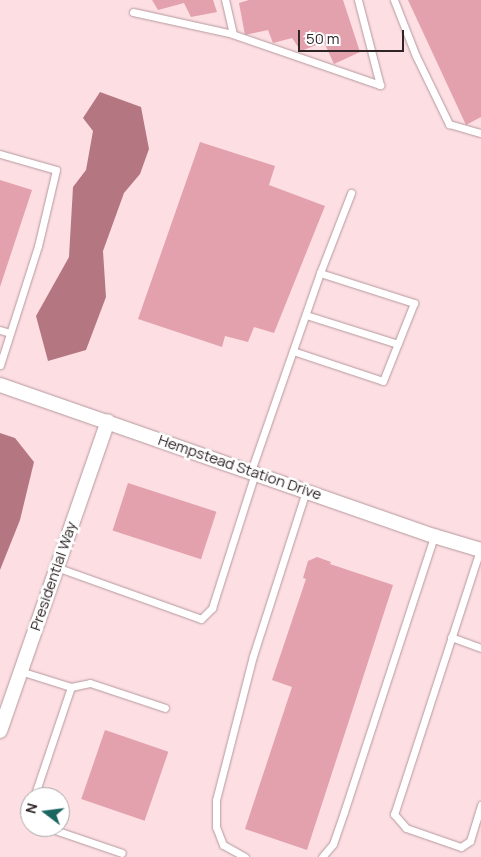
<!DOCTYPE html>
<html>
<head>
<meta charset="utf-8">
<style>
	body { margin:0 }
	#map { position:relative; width:481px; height:857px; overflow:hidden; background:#fcdee3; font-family:Manrope,sans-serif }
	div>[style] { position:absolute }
	.water>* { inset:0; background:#b47782 }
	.building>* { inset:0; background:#e2a1ac; transform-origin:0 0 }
	.roads { filter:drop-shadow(0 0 1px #b5999d) drop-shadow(0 0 1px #b5999d) }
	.lane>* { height:7px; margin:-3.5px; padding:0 3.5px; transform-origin:3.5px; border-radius:3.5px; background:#fff }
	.street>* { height:14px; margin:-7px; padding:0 7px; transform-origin:7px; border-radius:7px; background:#fff }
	span { translate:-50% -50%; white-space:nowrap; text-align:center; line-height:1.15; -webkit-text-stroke:5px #fff; paint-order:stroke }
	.street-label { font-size:15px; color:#2f2426 }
	.north { position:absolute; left:20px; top:787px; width:50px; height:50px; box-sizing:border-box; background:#fff; border:1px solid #aca7a8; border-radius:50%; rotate:285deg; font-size:14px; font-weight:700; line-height:20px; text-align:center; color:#2f2426 }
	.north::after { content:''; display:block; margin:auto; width:18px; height:22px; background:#1b6661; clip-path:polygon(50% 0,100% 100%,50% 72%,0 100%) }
	.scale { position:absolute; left:298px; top:30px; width:106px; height:22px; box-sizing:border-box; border:2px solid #2f2426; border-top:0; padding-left:6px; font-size:15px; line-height:18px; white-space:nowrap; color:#2f2426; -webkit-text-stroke:4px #fff; paint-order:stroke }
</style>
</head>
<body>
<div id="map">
	<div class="water">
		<div style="clip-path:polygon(100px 92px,141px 107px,149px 149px,140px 174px,124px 193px,103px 251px,106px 297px,86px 350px,48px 361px,36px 316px,69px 257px,73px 187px,86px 170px,93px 131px,83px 118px)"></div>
		<div style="clip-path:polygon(0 433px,15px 438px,34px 462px,20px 520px,0 570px)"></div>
	</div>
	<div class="building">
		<div style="clip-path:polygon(152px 0,213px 0,217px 12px,191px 17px,184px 3px,158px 10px)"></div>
		<div style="clip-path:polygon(249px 0,343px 0,360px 52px,334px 64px,324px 42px,301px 51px,292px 38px,273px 43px,268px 30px,245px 35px,239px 3px)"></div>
		<div style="clip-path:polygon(408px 0,481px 0,481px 117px,466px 125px)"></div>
		<div style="clip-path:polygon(200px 142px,275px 166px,269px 185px,325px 206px,274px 333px,254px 327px,248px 342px,225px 336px,222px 347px,138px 319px)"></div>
		<div style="clip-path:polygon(0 180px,32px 190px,0 287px)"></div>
		<div style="left:128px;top:483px;width:93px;height:50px;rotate:18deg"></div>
		<div style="clip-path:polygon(317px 557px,331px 562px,330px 564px,393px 585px,307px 850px,245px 829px,292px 687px,272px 680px,306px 579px,303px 578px,308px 561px)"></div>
		<div style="left:105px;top:730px;width:67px;height:73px;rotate:19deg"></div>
	</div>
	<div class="roads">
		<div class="lane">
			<div style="left:394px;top:0;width:60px;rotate:68.6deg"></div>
			<div style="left:416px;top:56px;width:76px;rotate:64.1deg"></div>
			<div style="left:449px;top:124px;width:32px;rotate:16deg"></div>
			<div style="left:133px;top:12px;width:102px;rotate:12.4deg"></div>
			<div style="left:233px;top:34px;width:35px;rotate:-103deg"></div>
			<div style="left:232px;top:34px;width:157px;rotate:19deg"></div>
			<div style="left:380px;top:85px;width:88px;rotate:-104.5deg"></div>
			<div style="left:0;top:154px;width:58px;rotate:15.9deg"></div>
			<div style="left:56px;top:170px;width:78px;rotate:103.3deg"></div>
			<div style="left:38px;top:246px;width:125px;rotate:107.7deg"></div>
			<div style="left:320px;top:273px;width:86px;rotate:-68.8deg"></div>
			<div style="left:306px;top:315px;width:96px;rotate:17.5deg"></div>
			<div style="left:0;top:330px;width:10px;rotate:17deg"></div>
			<div style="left:251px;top:471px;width:210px;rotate:-70.8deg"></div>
			<div style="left:320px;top:273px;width:99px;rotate:17.7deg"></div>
			<div style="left:414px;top:303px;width:84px;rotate:111.7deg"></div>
			<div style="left:383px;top:381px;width:95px;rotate:-161.6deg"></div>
			<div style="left:480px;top:550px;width:278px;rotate:108deg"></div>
			<div style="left:394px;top:814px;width:18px;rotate:49deg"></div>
			<div style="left:406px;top:828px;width:58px;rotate:19.1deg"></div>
			<div style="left:461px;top:847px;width:11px;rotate:-34deg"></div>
			<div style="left:470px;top:841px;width:38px;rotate:-73deg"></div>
			<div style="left:56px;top:567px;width:154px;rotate:19.7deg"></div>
			<div style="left:201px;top:619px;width:16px;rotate:-45deg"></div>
			<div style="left:212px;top:608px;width:142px;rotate:-72.3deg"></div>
			<div style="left:451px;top:637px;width:32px;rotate:20deg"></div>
			<div style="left:20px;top:671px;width:53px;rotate:17.4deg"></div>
			<div style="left:71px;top:687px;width:116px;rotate:108.6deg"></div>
			<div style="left:71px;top:687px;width:19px;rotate:-12deg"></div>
			<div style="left:90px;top:683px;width:79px;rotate:18.4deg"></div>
			<div style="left:30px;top:809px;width:6px;rotate:90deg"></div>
			<div style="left:46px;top:827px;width:80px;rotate:18.9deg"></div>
			<div style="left:245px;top:857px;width:25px;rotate:-151deg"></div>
			<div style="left:223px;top:845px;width:19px;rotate:-111deg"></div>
			<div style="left:216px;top:827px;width:27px;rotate:-90deg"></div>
			<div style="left:216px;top:800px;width:149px;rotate:-75.6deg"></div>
			<div style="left:253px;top:656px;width:173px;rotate:-72.2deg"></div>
			<div style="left:322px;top:857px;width:17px;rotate:-50deg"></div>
			<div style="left:333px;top:844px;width:34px;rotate:-71deg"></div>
			<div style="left:344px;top:812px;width:290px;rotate:-71.9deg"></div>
		</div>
		<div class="street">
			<div style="left:0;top:385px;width:460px;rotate:19.2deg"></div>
			<div style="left:434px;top:536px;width:49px;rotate:16.6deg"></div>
			<div style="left:0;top:731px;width:328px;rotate:-70.8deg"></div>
		</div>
	</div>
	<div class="street-label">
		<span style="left:240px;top:467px;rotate:19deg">Hempstead Station Drive</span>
		<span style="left:53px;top:576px;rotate:-71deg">Presidential Way</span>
	</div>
	<div class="north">N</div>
	<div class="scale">50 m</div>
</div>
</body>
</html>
